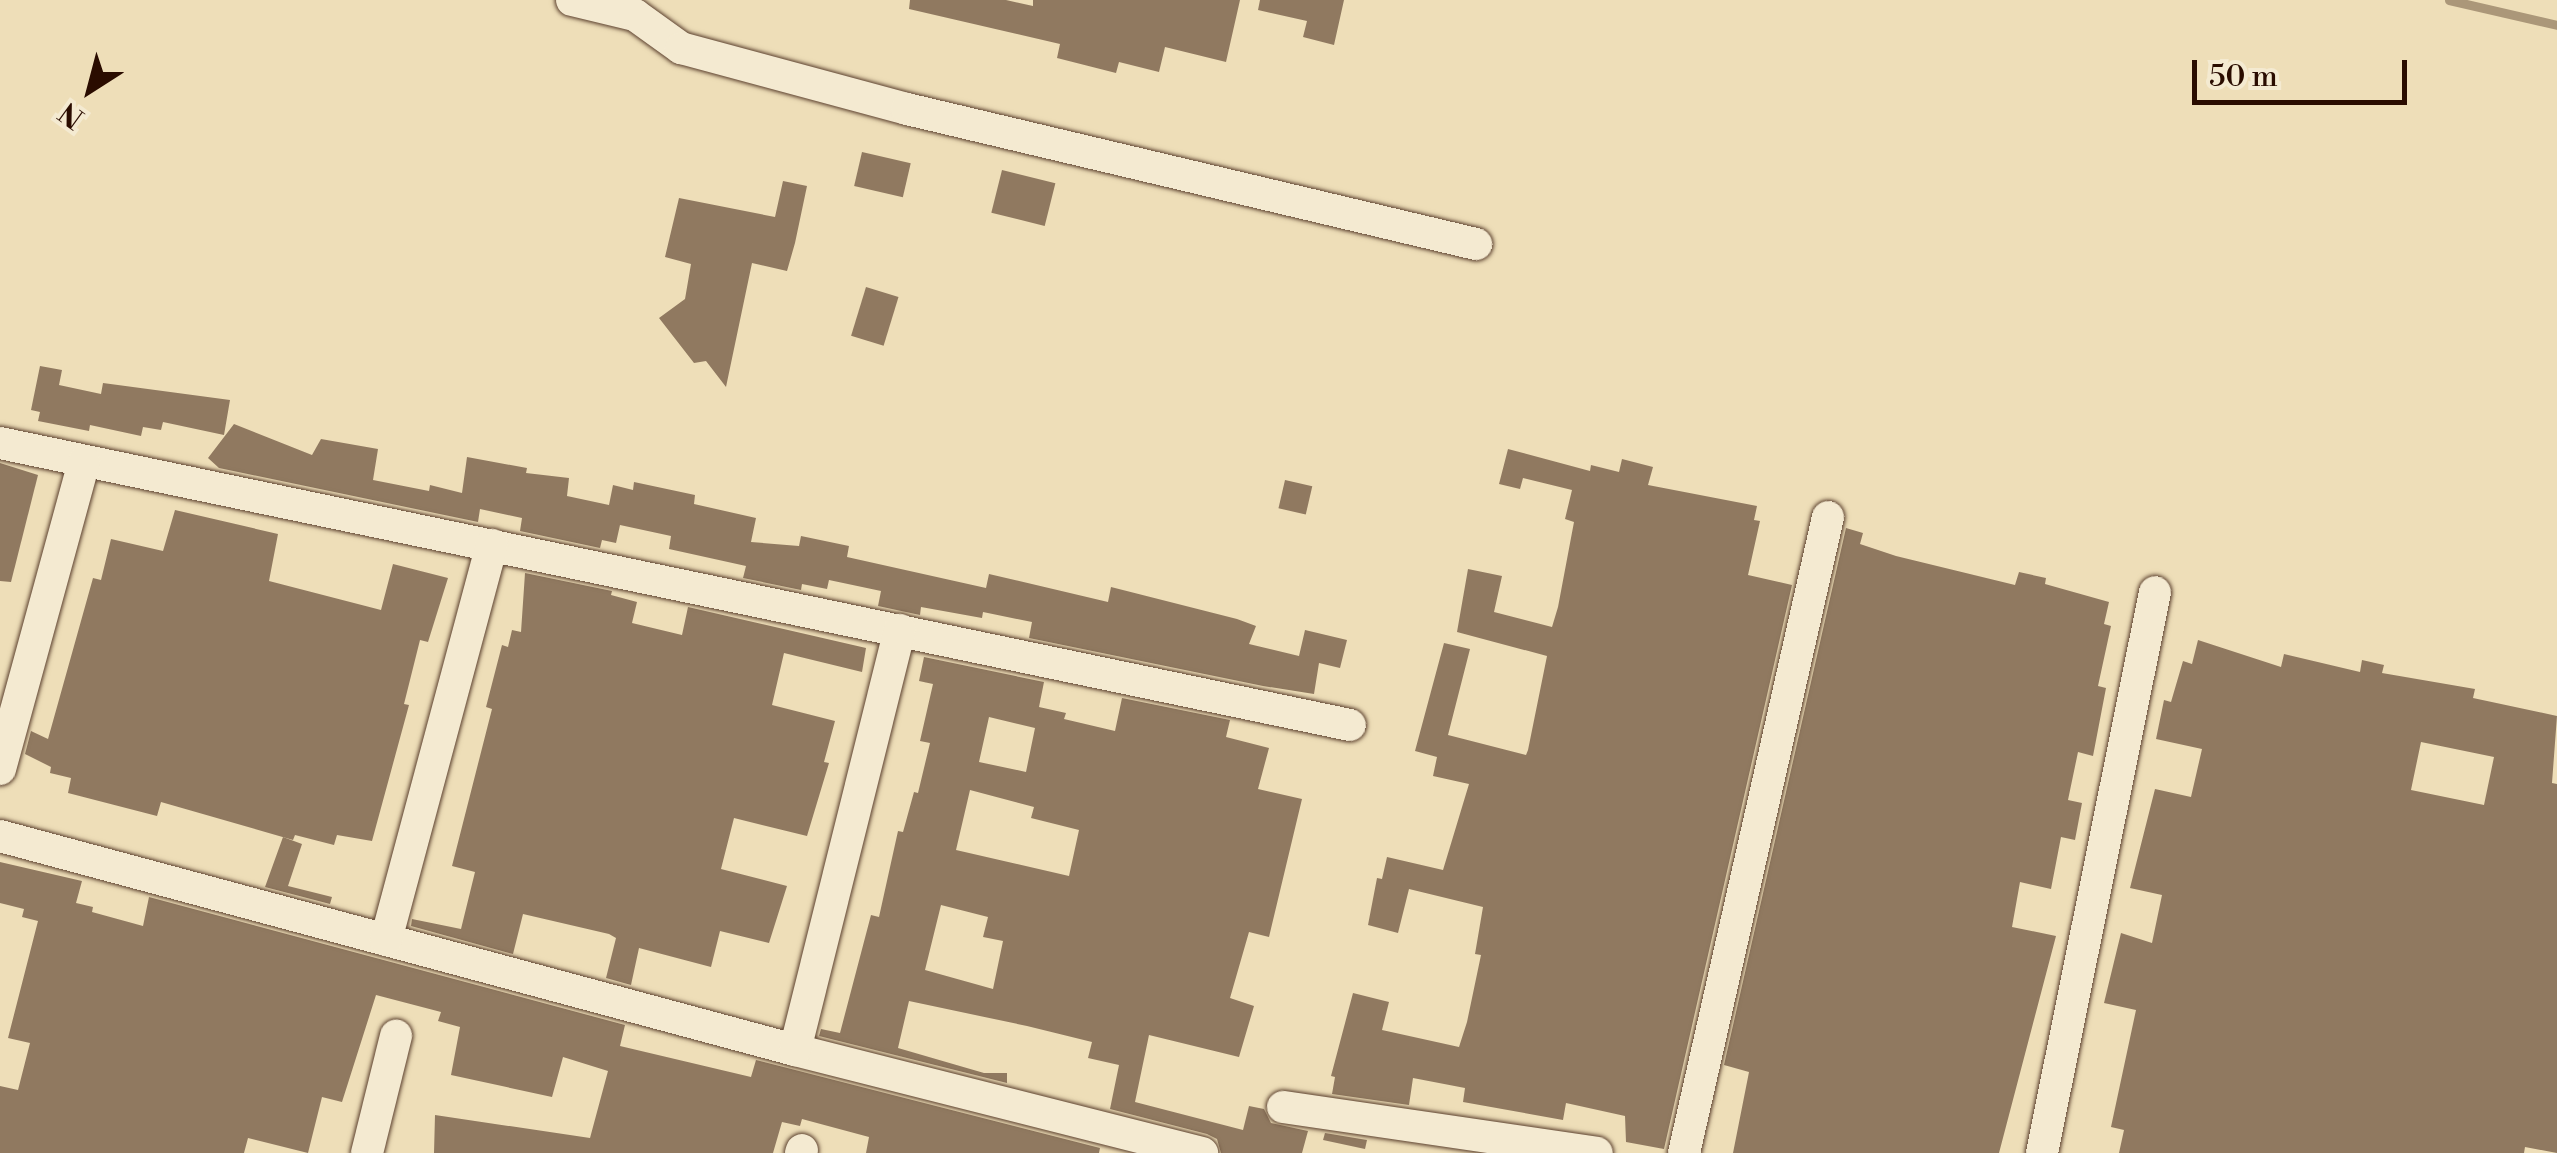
<!DOCTYPE html>
<html>
<head>
<meta charset="utf-8">
<style>
	body { margin:0 }
	#map { position:relative; width:2557px; height:1153px; overflow:hidden; background:#eedeb8; font-family:"Libre Bodoni",serif }
	div>[style] { position:absolute }
	.stream>* { height:9px; margin:-4.5px; padding:0 4.5px; transform-origin:4.5px; border-radius:4.5px; background:#ab9779 }
	.building>* { inset:0; background:#907960; transform-origin:0 0 }
	.roads { filter:drop-shadow(0 0 2px #5b402e) drop-shadow(0 0 2px #5b402e) }
	.minor>* { height:32px; margin:-16px; padding:0 16px; transform-origin:16px; border-radius:16px; background:#f4ead1 }
	span { translate:-50% -50%; white-space:nowrap; text-align:center; line-height:1.15; -webkit-text-stroke:10px #f4ead1; paint-order:stroke }
	.north { position:absolute; left:40px; top:40px; width:100px; height:100px; -webkit-text-stroke:8px #f4ead1; paint-order:stroke; rotate:216deg; font-size:28px; font-weight:700; line-height:40px; text-align:center; color:#2a0c00 }
	.north::after { content:''; display:block; margin:auto; width:35px; height:45px; background:#2a0c00; clip-path:polygon(50% 0,100% 100%,50% 72%,0 100%) }
	.scale { position:absolute; left:2192px; top:60px; width:215px; height:45px; box-sizing:border-box; border:5px solid #2a0c00; border-top:0; padding-left:12px; font-size:30px; line-height:35px; white-space:nowrap; color:#2a0c00; -webkit-text-stroke:8px #f4ead1; paint-order:stroke }
</style>
</head>
<body>
<div id="map">
	<div class="stream">
		<div style="left:2449px;top:0;width:111px;rotate:13deg"></div>
	</div>
	<div class="building">
		<div style="clip-path:polygon(910px 0,1006px 0,1033px 6px,1033px 0,1240px 0,1226px 62px,1165px 47px,1159px 72px,1119px 62px,1116px 73px,1057px 58px,1060px 44px,909px 9px)"></div>
		<div style="clip-path:polygon(1260px 0,1344px 0,1334px 45px,1303px 37px,1307px 21px,1258px 10px)"></div>
		<div style="left:862px;top:152px;width:50px;height:35px;rotate:13deg"></div>
		<div style="left:1002px;top:170px;width:55px;height:44px;rotate:14deg"></div>
		<div style="clip-path:polygon(783px 181px,807px 186px,795px 243px,787px 271px,752px 263px,726px 387px,706px 361px,694px 363px,659px 318px,685px 299px,691px 264px,665px 257px,679px 198px,775px 217px)"></div>
		<div style="left:866px;top:287px;width:34px;height:51px;rotate:17deg"></div>
		<div style="clip-path:polygon(40px 366px,62px 370px,59px 385px,101px 394px,103px 383px,230px 400px,224px 435px,163px 422px,161px 430px,143px 427px,141px 436px,90px 425px,89px 431px,38px 421px,40px 412px,31px 410px)"></div>
		<div style="clip-path:polygon(234px 424px,312px 455px,321px 439px,378px 449px,373px 480px,429px 491px,430px 485px,462px 493px,467px 457px,527px 468px,526px 473px,569px 478px,567px 496px,609px 505px,613px 485px,633px 490px,634px 482px,695px 495px,694px 504px,756px 518px,751px 542px,799px 546px,801px 536px,849px 546px,847px 557px,986px 588px,989px 574px,1108px 602px,1111px 587px,1237px 619px,1256px 626px,1249px 644px,1299px 656px,1305px 630px,1347px 640px,1340px 668px,1319px 663px,1314px 694px,1263px 686px,1029px 638px,1032px 622px,983px 612px,982px 618px,921px 607px,920px 615px,878px 606px,881px 591px,829px 580px,827px 589px,802px 584px,801px 590px,743px 578px,746px 566px,669px 549px,671px 536px,620px 525px,616px 543px,602px 540px,600px 548px,520px 531px,522px 518px,480px 509px,478px 522px,219px 468px,208px 458px)"></div>
		<div style="clip-path:polygon(1508px 449px,1590px 471px,1591px 465px,1619px 472px,1622px 459px,1653px 467px,1648px 485px,1757px 506px,1754px 520px,1760px 521px,1748px 575px,1792px 585px,1664px 1149px,1626px 1142px,1625px 1116px,1566px 1103px,1563px 1120px,1463px 1102px,1465px 1088px,1413px 1078px,1409px 1105px,1332px 1094px,1335px 1077px,1331px 1076px,1353px 993px,1389px 1002px,1382px 1030px,1459px 1047px,1467px 1022px,1481px 955px,1475px 954px,1483px 907px,1409px 889px,1398px 933px,1368px 925px,1377px 878px,1382px 879px,1387px 857px,1443px 870px,1469px 784px,1433px 776px,1437px 757px,1415px 751px,1444px 643px,1470px 649px,1448px 735px,1526px 755px,1528px 750px,1547px 656px,1457px 632px,1468px 569px,1502px 576px,1494px 612px,1552px 627px,1558px 607px,1574px 522px,1565px 519px,1572px 490px,1523px 478px,1520px 489px,1499px 484px)"></div>
		<div style="clip-path:polygon(0 463px,38px 475px,11px 582px,0 581px)"></div>
		<div style="left:1285px;top:480px;width:28px;height:29px;rotate:13deg"></div>
		<div style="clip-path:polygon(175px 510px,278px 534px,269px 581px,381px 610px,393px 564px,448px 578px,428px 642px,420px 640px,404px 704px,409px 705px,372px 841px,337px 835px,334px 845px,295px 835px,293px 840px,161px 802px,157px 816px,68px 793px,71px 778px,50px 773px,51px 767px,25px 754px,31px 731px,48px 739px,93px 578px,101px 580px,111px 539px,163px 551px)"></div>
		<div style="clip-path:polygon(1846px 528px,1863px 533px,1860px 544px,1896px 556px,2015px 585px,2019px 572px,2046px 578px,2045px 584px,2109px 602px,2104px 624px,2111px 626px,2098px 686px,2106px 688px,2093px 756px,2078px 752px,2068px 800px,2082px 803px,2075px 840px,2061px 837px,2051px 889px,2020px 882px,2012px 927px,2056px 936px,1999px 1153px,1733px 1153px,1749px 1072px,1724px 1065px)"></div>
		<div style="clip-path:polygon(525px 573px,612px 591px,611px 595px,637px 602px,632px 623px,682px 635px,688px 607px,866px 648px,862px 672px,784px 653px,772px 705px,835px 721px,824px 762px,829px 763px,807px 836px,734px 818px,721px 869px,787px 886px,769px 943px,720px 931px,711px 967px,639px 948px,631px 985px,606px 978px,616px 938px,609px 934px,523px 914px,513px 954px,411px 926px,412px 919px,461px 929px,475px 872px,452px 866px,492px 709px,486px 707px,502px 645px,508px 647px,512px 630px,521px 632px)"></div>
		<div style="clip-path:polygon(evenodd,2198px 640px,2281px 667px,2284px 654px,2360px 672px,2362px 660px,2384px 665px,2382px 673px,2475px 689px,2473px 698px,2557px 716px,2552px 783px,2557px 784px,2557px 1153px,2525px 1147px,2524px 1153px,2119px 1153px,2124px 1130px,2111px 1127px,2136px 1010px,2104px 1003px,2121px 933px,2152px 943px,2162px 895px,2130px 888px,2155px 789px,2191px 797px,2202px 749px,2156px 739px,2164px 700px,2171px 702px,2183px 661px,2192px 664px,2198px 640px,2421px 742px,2494px 757px,2484px 805px,2411px 790px,2421px 742px)"></div>
		<div style="clip-path:polygon(evenodd,924px 657px,1044px 682px,1039px 707px,1066px 713px,1064px 719px,1115px 731px,1122px 698px,1230px 720px,1226px 737px,1269px 748px,1258px 789px,1302px 799px,1269px 937px,1249px 932px,1230px 998px,1254px 1006px,1239px 1057px,1149px 1035px,1135px 1102px,1243px 1130px,1249px 1106px,1264px 1109px,1271px 1123px,1308px 1131px,1302px 1153px,1221px 1153px,1217px 1139px,1207px 1134px,1110px 1109px,1119px 1065px,1088px 1058px,1092px 1042px,1027px 1026px,909px 1001px,898px 1048px,984px 1073px,1007px 1073px,1007px 1083px,819px 1036px,821px 1029px,840px 1033px,871px 915px,879px 917px,898px 831px,903px 832px,914px 792px,918px 793px,930px 743px,920px 741px,933px 684px,919px 681px,924px 657px,989px 717px,1035px 728px,1026px 772px,979px 762px,989px 717px,924px 657px,970px 790px,1034px 807px,1031px 818px,1079px 830px,1069px 876px,956px 850px,970px 790px,924px 657px,941px 905px,988px 917px,983px 937px,1003px 941px,993px 989px,925px 970px,941px 905px)"></div>
		<div style="clip-path:polygon(283px 837px,302px 844px,288px 886px,332px 897px,330px 904px,265px 887px)"></div>
		<div style="clip-path:polygon(0 862px,82px 881px,76px 903px,93px 907px,92px 912px,143px 926px,149px 897px,625px 1025px,620px 1046px,751px 1077px,756px 1060px,1100px 1148px,1099px 1153px,866px 1153px,869px 1137px,802px 1119px,800px 1126px,782px 1122px,773px 1153px,434px 1153px,435px 1115px,590px 1138px,608px 1071px,563px 1057px,552px 1097px,451px 1075px,460px 1027px,438px 1021px,441px 1012px,376px 995px,342px 1102px,322px 1097px,308px 1153px,248px 1138px,244px 1153px,0 1153px,0 1086px,18px 1090px,30px 1043px,8px 1038px,38px 921px,22px 917px,24px 909px,0 903px)"></div>
		<div style="clip-path:polygon(1325px 1133px,1367px 1140px,1365px 1149px,1323px 1140px)"></div>
	</div>
	<div class="roads">
		<div class="minor">
			<div style="left:572px;top:0;width:65px;rotate:13.4deg"></div>
			<div style="left:635px;top:15px;width:57px;rotate:35.7deg"></div>
			<div style="left:681px;top:48px;width:234px;rotate:15.1deg"></div>
			<div style="left:907px;top:109px;width:585px;rotate:13.35deg"></div>
			<div style="left:0;top:443px;width:1379px;rotate:11.8deg"></div>
			<div style="left:0;top:769px;width:319px;rotate:-74.7deg"></div>
			<div style="left:0;top:836px;width:823px;rotate:15.07deg"></div>
			<div style="left:795px;top:1050px;width:420px;rotate:14.2deg"></div>
			<div style="left:386px;top:940px;width:409px;rotate:-75deg"></div>
			<div style="left:795px;top:1050px;width:433px;rotate:-76deg"></div>
			<div style="left:1283px;top:1107px;width:317px;rotate:8.3deg"></div>
			<div style="left:367px;top:1153px;width:121px;rotate:-76.1deg"></div>
			<div style="left:801px;top:1153px;width:3px;rotate:-72deg"></div>
			<div style="left:1684px;top:1153px;width:652px;rotate:-77.24deg"></div>
			<div style="left:2042px;top:1153px;width:572px;rotate:-78.61deg"></div>
		</div>
	</div>
	<div class="north">N</div>
	<div class="scale">50 m</div>
</div>
</body>
</html>
